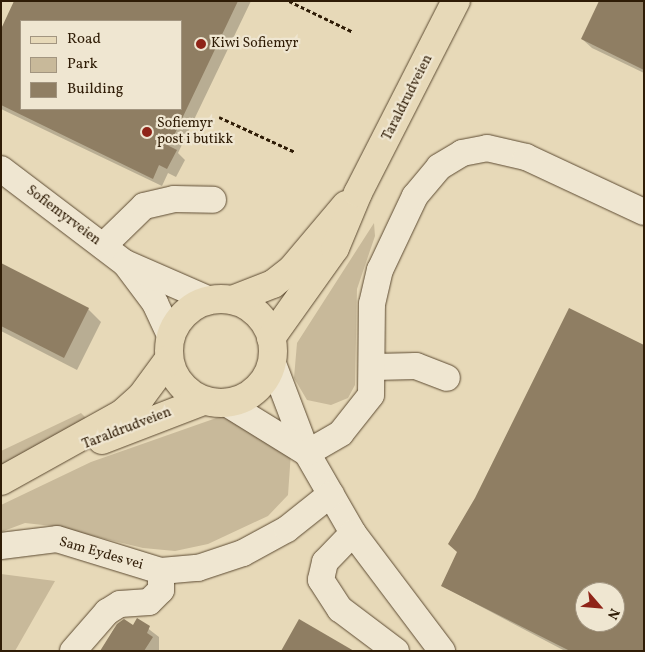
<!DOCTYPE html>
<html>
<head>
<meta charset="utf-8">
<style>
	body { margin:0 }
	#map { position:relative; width:645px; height:652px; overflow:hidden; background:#e7d9b8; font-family:Vollkorn,serif }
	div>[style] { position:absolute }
	.green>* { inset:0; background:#c8b99a }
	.shadow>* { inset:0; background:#0003 }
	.building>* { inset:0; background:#8f7e63 }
	.path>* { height:3px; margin-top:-1.5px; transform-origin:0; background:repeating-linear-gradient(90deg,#2f1c06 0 4px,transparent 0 6.5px) }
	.roads { filter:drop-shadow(0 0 1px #5d4b32) drop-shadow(0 0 1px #5d4b32) }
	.minor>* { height:26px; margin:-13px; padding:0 13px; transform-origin:13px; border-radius:13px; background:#efe6d1 }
	.major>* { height:28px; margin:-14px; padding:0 14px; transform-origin:14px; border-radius:14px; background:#e7d9b8 }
	.major>.ring { margin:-14px; padding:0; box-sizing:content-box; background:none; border:28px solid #e7d9b8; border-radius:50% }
	.dots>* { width:14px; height:14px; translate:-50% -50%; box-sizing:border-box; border:2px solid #efe6d1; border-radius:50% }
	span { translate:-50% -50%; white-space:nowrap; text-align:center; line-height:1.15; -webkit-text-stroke:4.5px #efe6d1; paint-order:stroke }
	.poi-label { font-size:14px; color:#2f1c06 }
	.left { translate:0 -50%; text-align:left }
	.street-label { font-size:14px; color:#2f1c06 }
	.frame { position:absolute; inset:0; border:2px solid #2f1c06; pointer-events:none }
	.legend { position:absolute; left:20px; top:20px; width:162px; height:90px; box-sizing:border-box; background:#efe6d1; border:1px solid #a29580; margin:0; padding:6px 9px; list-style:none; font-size:15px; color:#2f1c06 }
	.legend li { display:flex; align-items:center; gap:10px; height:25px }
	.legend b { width:25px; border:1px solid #a29580 }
	.north { position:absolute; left:575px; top:582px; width:50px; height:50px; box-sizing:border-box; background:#efe6d1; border:1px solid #a29580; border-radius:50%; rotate:117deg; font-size:14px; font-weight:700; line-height:20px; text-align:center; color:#2f1c06 }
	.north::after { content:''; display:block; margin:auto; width:18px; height:22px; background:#8f2418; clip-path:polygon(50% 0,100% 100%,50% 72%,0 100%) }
</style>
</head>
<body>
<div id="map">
	<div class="green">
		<div style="clip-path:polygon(374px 223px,375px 236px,357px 289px,355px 385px,348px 398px,331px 405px,307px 400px,294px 378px,297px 343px)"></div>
		<div style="clip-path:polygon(81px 413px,88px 420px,1px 470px,1px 451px)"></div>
		<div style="clip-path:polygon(222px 416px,291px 452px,288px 495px,268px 516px,208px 544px,175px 551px,143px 548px,52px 526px,25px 523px,1px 532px,1px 505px,91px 462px)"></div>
		<div style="clip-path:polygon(1px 574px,55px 581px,15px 651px,1px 651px)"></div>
	</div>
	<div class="shadow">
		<div style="clip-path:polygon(evenodd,16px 1px,251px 1px,178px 153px,185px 160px,176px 177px,168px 173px,162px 186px,1px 109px,1px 31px,16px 1px,21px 21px,181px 21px,181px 109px,21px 109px,21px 21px)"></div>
		<div style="clip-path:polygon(644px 1px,644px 73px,592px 48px,582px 39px)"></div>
		<div style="clip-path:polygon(1px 265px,88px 309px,101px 322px,77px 370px,1px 331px)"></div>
		<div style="clip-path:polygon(evenodd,644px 347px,644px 651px,565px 651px,442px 586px,644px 347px,585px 592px,615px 592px,615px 622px,585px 622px,585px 592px)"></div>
		<div style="clip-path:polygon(137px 620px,159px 637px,159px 651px,101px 651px,114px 629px,124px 621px,133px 627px)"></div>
	</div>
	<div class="building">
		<div style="clip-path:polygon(evenodd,14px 1px,238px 1px,169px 146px,177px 150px,167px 169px,159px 165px,153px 179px,1px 105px,1px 29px,14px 1px,21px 21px,181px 21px,181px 109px,21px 109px,21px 21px)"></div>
		<div style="clip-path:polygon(599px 1px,644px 1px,644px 70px,581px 39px)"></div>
		<div style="clip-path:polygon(1px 263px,89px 308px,64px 358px,1px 326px)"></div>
		<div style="clip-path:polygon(evenodd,569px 308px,644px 345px,644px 651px,570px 651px,441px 586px,457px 552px,448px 544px,475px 498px,569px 308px,585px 592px,615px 592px,615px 622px,585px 622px,585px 592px)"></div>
		<div style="clip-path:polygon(137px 618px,150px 626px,147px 633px,153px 637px,144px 651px,100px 651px,117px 624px,124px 619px,133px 625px)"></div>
		<div style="clip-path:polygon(299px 619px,354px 651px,281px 651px)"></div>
	</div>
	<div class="path">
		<div style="left:289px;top:1px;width:71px;rotate:25.8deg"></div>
		<div style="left:219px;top:117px;width:84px;rotate:24.7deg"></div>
	</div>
	<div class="roads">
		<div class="minor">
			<div style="left:1px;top:169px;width:156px;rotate:37.2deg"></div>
			<div style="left:125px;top:263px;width:50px;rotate:53.1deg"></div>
			<div style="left:155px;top:303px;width:38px;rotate:65deg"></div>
			<div style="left:103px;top:246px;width:57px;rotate:-44.3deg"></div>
			<div style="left:144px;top:206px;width:31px;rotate:-13deg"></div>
			<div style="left:174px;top:199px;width:39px;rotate:1deg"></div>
			<div style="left:125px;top:263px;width:93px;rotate:23.5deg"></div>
			<div style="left:272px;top:361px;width:98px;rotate:69.2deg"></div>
			<div style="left:307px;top:453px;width:92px;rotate:60.1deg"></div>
			<div style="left:353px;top:533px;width:148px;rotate:53deg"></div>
			<div style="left:374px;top:367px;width:42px;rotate:-1.4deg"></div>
			<div style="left:416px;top:366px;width:33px;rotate:21deg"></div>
			<div style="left:226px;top:403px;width:95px;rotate:31.7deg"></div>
			<div style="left:307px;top:453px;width:39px;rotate:-30deg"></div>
			<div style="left:341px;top:433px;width:48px;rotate:-51.7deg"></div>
			<div style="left:371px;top:395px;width:91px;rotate:-89.4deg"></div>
			<div style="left:372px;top:304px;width:35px;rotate:-77deg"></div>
			<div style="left:380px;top:270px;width:82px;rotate:-64.7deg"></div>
			<div style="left:415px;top:196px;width:38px;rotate:-50deg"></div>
			<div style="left:439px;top:167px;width:27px;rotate:-31deg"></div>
			<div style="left:462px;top:153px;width:25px;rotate:-11deg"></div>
			<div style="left:487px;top:148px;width:40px;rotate:13deg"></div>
			<div style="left:526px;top:157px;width:130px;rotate:25deg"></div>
			<div style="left:353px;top:533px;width:40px;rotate:134deg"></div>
			<div style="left:325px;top:562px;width:18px;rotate:103deg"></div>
			<div style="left:321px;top:580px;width:35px;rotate:57deg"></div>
			<div style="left:340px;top:609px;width:70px;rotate:36.9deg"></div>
			<div style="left:1px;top:546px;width:56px;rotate:-7.1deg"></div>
			<div style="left:57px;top:539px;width:109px;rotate:17.1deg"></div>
			<div style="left:161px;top:571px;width:37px;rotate:-5deg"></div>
			<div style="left:198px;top:568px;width:47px;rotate:-18.4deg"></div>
			<div style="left:243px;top:553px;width:50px;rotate:-28.6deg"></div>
			<div style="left:287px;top:529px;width:56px;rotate:-38.5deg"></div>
			<div style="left:73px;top:651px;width:52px;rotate:-48.9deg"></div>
			<div style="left:107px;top:612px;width:15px;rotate:-32deg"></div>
			<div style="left:120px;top:604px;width:29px;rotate:-4deg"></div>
			<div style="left:149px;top:602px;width:17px;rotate:-45deg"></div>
			<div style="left:161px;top:590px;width:19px;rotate:-90deg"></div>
		</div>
		<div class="major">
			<div class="ring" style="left:169px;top:299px;width:76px;height:76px"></div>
			<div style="left:232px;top:300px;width:44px;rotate:-21.3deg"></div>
			<div style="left:273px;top:284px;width:24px;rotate:-38deg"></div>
			<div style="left:292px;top:269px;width:84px;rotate:-49.8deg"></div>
			<div style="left:271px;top:338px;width:110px;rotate:-54.6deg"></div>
			<div style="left:335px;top:248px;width:60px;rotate:-67.3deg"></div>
			<div style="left:358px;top:193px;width:216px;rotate:-63deg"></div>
			<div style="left:102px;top:440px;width:108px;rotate:-21.1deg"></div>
			<div style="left:1px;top:481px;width:140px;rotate:-29.1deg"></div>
			<div style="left:123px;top:413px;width:24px;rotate:-42deg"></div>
			<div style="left:141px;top:397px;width:47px;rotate:-53.6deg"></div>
		</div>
	</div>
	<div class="dots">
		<div style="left:201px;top:44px;background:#8f2418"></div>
		<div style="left:147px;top:132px;background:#8f2418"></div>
	</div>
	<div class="poi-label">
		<span class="left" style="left:211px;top:44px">Kiwi Sofiemyr</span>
		<span class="left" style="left:157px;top:132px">Sofiemyr<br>post i butikk</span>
	</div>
	<div class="street-label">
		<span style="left:408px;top:98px;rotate:-63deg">Taraldrudveien</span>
		<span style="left:63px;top:216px;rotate:37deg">Sofiemyrveien</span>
		<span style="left:127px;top:429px;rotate:-21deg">Taraldrudveien</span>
		<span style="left:101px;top:554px;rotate:16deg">Sam Eydes vei</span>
	</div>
	<div class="frame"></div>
	<ul class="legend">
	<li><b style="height:6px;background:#e7d9b8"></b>Road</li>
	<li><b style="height:14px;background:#c8b99a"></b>Park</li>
	<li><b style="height:14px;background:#8f7e63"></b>Building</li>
	</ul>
	<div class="north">N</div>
</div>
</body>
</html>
